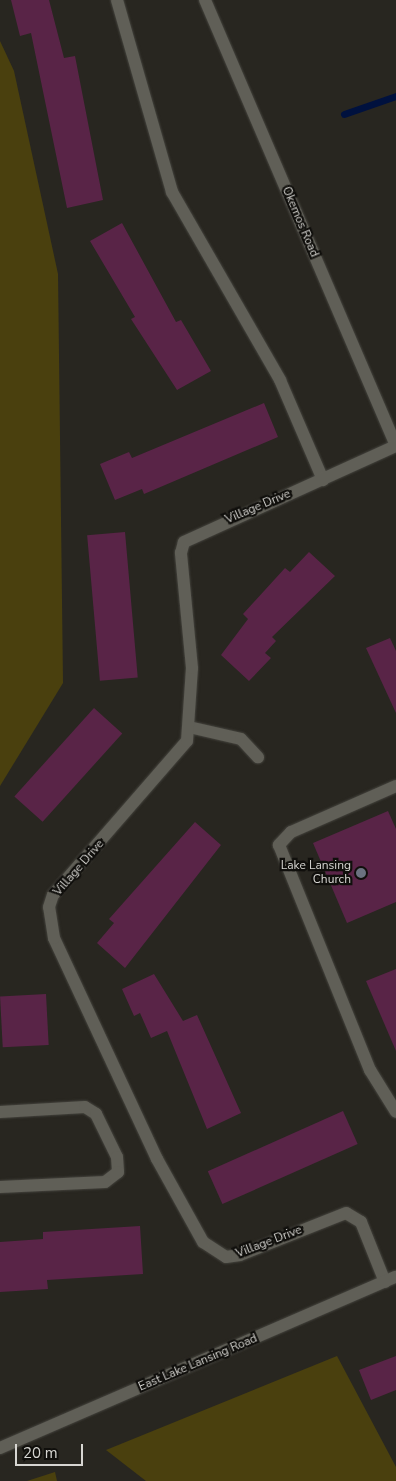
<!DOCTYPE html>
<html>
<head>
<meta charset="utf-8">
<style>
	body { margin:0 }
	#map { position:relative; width:396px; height:1481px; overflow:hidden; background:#282620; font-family:"Nunito Sans",sans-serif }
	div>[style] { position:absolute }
	.green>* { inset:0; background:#4a400e }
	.stream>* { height:7px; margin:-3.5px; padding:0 3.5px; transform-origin:3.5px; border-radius:3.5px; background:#00113e }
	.building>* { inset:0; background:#592447; transform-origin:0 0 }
	.roads { filter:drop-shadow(0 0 1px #44433d) drop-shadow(0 0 1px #44433d) }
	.minor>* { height:12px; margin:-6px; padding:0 6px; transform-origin:6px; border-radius:6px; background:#605f57 }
	.dots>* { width:14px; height:14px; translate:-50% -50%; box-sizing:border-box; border:2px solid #100f0c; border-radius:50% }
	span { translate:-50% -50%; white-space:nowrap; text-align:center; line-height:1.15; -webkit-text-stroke:4.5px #100f0c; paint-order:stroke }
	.street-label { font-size:12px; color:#d7d6d2 }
	.poi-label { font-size:12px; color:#d7d6d2 }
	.right { translate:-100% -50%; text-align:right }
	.scale { position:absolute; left:15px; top:1444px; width:68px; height:22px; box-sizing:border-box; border:2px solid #d7d6d2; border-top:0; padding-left:6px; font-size:15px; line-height:18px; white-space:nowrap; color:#d7d6d2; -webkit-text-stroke:4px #100f0c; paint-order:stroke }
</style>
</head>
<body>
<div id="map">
	<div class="green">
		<div style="clip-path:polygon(0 41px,14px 71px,58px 274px,63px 683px,0 786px)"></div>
		<div style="clip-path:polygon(337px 1356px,396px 1467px,396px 1481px,146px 1481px,106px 1450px)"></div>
		<div style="clip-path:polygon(55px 1472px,57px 1481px,27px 1481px)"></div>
	</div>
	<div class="stream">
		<div style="left:344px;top:114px;width:55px;rotate:-19.1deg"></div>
	</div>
	<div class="building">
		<div style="clip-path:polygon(11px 0,49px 0,64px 58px,75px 56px,103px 200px,67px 208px,31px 33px,20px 36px)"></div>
		<div style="clip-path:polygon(122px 223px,176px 322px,181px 320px,211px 371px,177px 390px,131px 319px,135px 317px,90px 241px)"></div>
		<div style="clip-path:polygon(264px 403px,278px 437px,144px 494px,142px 489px,115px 500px,100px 464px,129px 452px,132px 458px)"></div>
		<div style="left:125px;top:532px;width:146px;height:38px;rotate:85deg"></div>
		<div style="clip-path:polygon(309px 552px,335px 576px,272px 637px,276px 641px,265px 653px,271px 658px,249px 681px,221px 655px,248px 619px,243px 614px,285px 568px,290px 572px)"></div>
		<div style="clip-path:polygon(390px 638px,396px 651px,396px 713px,366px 648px)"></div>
		<div style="left:94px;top:708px;width:38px;height:119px;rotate:42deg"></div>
		<div style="clip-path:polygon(388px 811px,396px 829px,396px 902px,347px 923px,313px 843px)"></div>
		<div style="clip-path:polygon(195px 822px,221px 845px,125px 968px,97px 943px,114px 923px,109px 919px)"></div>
		<div style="clip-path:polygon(396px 969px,396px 1051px,366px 981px)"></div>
		<div style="clip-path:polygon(154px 974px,183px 1021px,197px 1015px,241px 1113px,207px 1129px,167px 1031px,151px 1038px,140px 1013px,134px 1016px,122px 989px)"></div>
		<div style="left:46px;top:994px;width:51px;height:46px;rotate:87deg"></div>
		<div style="left:343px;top:1111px;width:36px;height:148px;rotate:66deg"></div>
		<div style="clip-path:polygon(140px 1226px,143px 1274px,47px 1280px,48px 1289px,0 1292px,0 1242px,43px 1239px,43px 1232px)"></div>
		<div style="clip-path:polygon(396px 1356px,396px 1390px,371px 1400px,359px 1370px)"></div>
	</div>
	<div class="roads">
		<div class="minor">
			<div style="left:117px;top:0;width:200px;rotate:74deg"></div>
			<div style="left:172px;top:192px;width:217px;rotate:60.1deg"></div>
			<div style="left:280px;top:380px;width:109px;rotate:66.7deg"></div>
			<div style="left:205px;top:0;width:484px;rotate:66.8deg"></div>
			<div style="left:189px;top:727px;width:53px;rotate:13deg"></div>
			<div style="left:241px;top:739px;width:25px;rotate:47deg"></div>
			<div style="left:396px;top:786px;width:115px;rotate:156.3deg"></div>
			<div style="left:291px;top:832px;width:18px;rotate:133deg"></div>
			<div style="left:279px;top:845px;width:243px;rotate:68deg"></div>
			<div style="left:370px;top:1070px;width:49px;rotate:58.2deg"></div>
			<div style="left:0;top:1112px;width:85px;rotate:-3.4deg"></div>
			<div style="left:85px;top:1107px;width:13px;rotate:32deg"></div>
			<div style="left:96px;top:1114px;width:48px;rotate:64deg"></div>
			<div style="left:117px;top:1157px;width:15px;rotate:86deg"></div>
			<div style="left:118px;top:1172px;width:16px;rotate:142deg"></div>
			<div style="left:105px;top:1182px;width:105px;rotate:177.3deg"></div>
			<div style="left:385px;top:1282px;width:65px;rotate:-111.8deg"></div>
			<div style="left:361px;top:1222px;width:17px;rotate:-149deg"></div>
			<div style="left:346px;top:1213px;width:114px;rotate:158.4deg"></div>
			<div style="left:240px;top:1255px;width:14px;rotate:172deg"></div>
			<div style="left:226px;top:1257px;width:27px;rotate:-147deg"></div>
			<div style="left:203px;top:1242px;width:95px;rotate:-119deg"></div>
			<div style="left:157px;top:1159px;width:244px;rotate:-115deg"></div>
			<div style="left:54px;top:938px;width:31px;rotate:-99deg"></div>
			<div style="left:49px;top:907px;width:13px;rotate:-72deg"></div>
			<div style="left:53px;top:895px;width:204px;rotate:-49deg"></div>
			<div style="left:187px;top:741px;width:73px;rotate:-86.1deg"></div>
			<div style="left:192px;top:668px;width:116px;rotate:-95.5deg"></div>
			<div style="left:181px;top:553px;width:11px;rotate:-75deg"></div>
			<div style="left:184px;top:542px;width:233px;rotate:-24.4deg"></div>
			<div style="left:0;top:1448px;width:431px;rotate:-23.4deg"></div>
		</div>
	</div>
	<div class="dots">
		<div style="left:361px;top:873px;background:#6b7280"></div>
	</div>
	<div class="street-label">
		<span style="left:300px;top:222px;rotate:67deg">Okemos Road</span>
		<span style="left:258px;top:507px;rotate:-23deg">Village Drive</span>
		<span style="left:79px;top:868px;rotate:-49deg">Village Drive</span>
		<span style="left:269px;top:1242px;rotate:-21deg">Village Drive</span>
		<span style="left:198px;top:1363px;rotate:-23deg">East Lake Lansing Road</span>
	</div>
	<div class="poi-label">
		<span class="right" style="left:351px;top:873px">Lake Lansing<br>Church</span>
	</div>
	<div class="scale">20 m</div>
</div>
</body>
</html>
